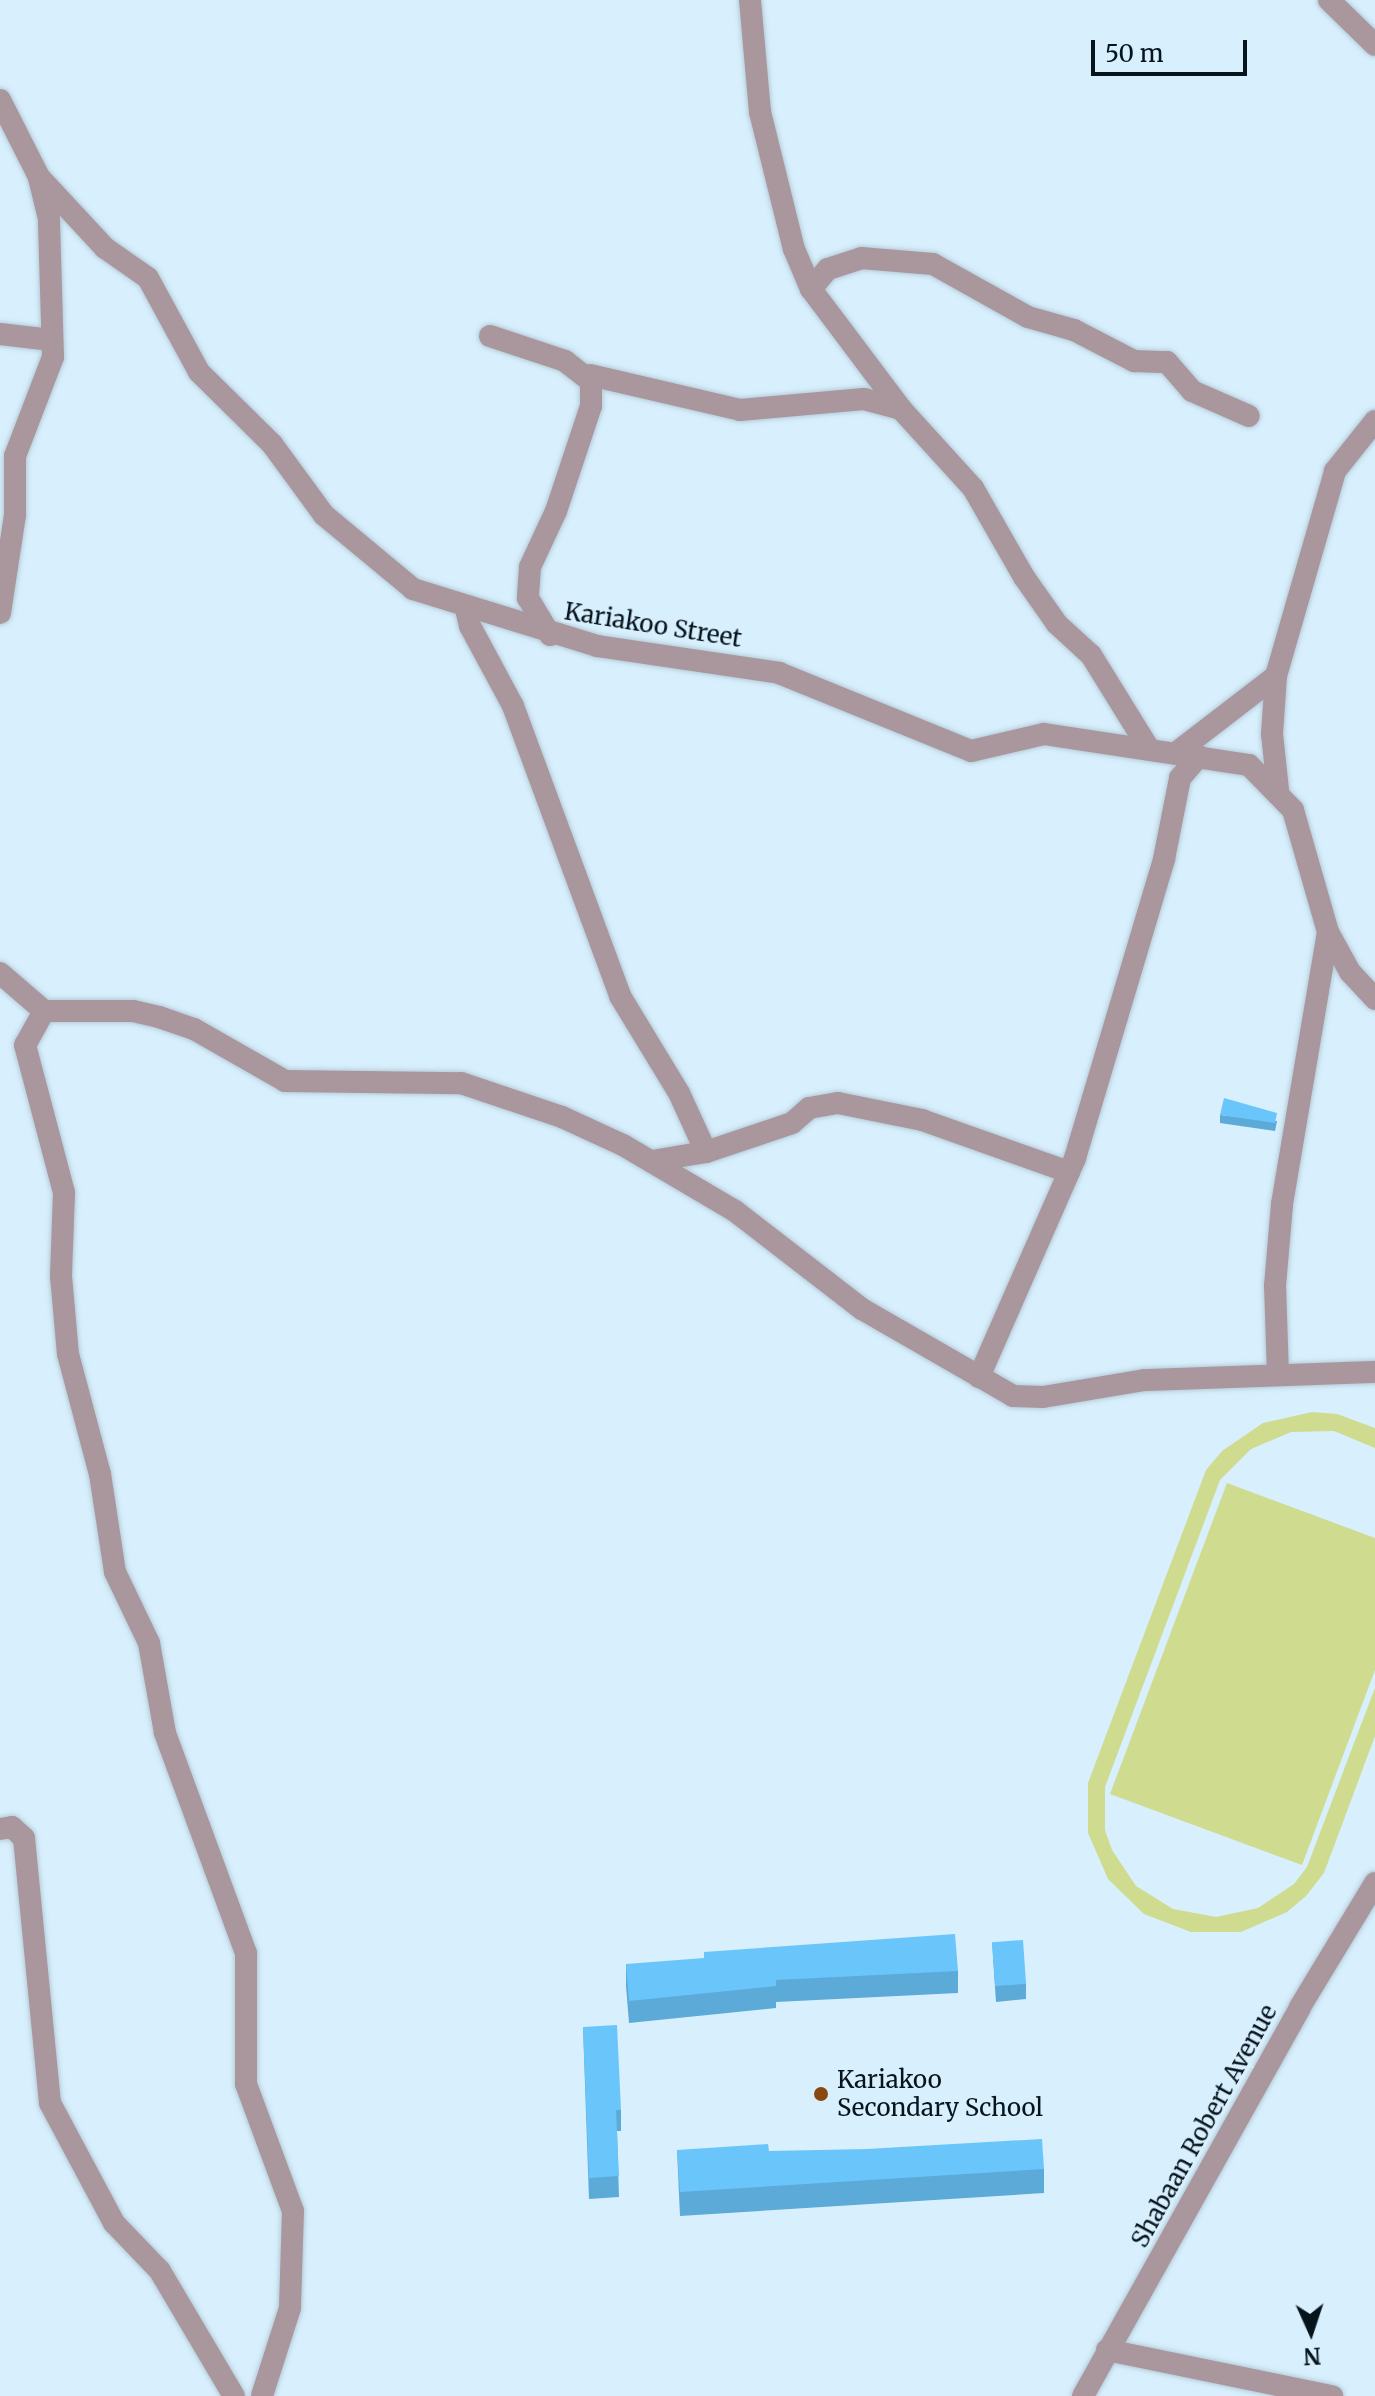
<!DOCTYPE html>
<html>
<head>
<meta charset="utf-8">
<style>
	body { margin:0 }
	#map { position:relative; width:1375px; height:2396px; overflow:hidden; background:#d8effd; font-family:Merriweather,serif }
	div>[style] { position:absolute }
	.green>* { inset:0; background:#cfdb8f }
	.roads { filter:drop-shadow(0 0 2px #b6ccd9) drop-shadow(0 0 2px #b6ccd9) }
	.minor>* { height:22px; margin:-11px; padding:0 11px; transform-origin:11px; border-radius:11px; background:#a9979d }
	.wall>* { inset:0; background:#5baad7 }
	.building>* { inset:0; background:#6ac6fa; transform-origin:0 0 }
	.dots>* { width:22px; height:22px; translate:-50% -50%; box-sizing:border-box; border:4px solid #d8effd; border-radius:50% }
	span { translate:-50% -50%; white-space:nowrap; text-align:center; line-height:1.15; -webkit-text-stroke:6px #d8effd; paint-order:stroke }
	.street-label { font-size:24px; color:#06141c }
	.poi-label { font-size:24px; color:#06141c }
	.left { translate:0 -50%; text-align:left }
	.north { position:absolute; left:1271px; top:2292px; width:80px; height:80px; -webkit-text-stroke:6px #d8effd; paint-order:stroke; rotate:177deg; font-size:22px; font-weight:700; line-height:32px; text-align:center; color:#06141c }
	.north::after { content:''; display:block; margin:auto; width:28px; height:36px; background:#06141c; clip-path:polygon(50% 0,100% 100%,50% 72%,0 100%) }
	.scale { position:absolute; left:1091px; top:40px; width:156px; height:36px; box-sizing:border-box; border:4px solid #06141c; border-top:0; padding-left:10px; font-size:24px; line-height:28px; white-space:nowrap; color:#06141c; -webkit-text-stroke:6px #d8effd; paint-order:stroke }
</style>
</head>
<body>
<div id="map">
	<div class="green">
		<div style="clip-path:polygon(1312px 1412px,1337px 1414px,1375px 1428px,1375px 1448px,1334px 1431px,1291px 1432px,1251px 1449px,1220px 1480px,1105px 1787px,1105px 1830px,1112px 1850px,1136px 1886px,1173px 1909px,1216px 1917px,1258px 1908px,1294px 1884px,1307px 1867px,1375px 1688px,1375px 1736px,1324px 1873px,1306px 1896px,1287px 1912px,1241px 1932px,1191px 1932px,1144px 1914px,1108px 1879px,1088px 1833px,1088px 1783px,1206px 1470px,1222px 1451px,1263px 1423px)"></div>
		<div style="clip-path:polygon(1227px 1483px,1375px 1538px,1375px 1670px,1302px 1865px,1110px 1794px)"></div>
	</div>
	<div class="roads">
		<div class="minor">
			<div style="left:750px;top:0;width:112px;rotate:84.9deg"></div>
			<div style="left:760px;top:112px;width:141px;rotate:76.1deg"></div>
			<div style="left:794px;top:249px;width:43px;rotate:67deg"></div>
			<div style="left:811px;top:289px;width:150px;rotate:53.1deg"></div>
			<div style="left:901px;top:409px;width:107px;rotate:47.7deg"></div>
			<div style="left:973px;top:488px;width:103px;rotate:60.2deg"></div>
			<div style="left:1024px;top:577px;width:57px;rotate:54.9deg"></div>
			<div style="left:1057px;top:624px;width:46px;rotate:42.4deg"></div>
			<div style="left:1091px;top:655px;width:110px;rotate:58.3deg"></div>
			<div style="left:1329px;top:0;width:64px;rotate:44.4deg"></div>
			<div style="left:0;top:100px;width:86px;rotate:63.1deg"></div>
			<div style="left:39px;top:177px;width:97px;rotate:47.1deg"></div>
			<div style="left:105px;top:248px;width:52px;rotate:34.9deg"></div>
			<div style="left:148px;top:278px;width:107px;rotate:61.5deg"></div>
			<div style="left:199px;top:372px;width:103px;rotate:44.6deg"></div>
			<div style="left:272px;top:444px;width:88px;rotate:53.8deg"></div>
			<div style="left:324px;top:515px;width:116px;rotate:39.7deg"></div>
			<div style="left:413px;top:589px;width:193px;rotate:17.2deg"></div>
			<div style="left:597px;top:646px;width:184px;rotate:8.4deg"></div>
			<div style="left:779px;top:673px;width:207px;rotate:22.1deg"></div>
			<div style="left:971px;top:751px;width:75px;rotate:-13.1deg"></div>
			<div style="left:1044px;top:734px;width:207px;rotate:8.6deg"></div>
			<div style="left:1249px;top:765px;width:63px;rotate:45.6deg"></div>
			<div style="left:1293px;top:810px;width:127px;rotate:74deg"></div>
			<div style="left:1328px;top:932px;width:46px;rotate:61.2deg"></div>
			<div style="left:1350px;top:972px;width:37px;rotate:47deg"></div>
			<div style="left:811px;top:289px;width:26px;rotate:-50deg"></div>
			<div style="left:828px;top:269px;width:35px;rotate:-18deg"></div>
			<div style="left:861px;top:258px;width:72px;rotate:4.8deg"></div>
			<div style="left:933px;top:264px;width:109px;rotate:29.2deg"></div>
			<div style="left:1028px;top:317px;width:48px;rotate:15.8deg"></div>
			<div style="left:1074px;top:330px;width:68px;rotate:27.3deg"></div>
			<div style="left:1134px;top:361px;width:33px;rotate:2deg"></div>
			<div style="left:1167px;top:362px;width:38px;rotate:49deg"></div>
			<div style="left:1192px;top:391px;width:62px;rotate:23.7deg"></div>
			<div style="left:0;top:334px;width:52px;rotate:6.6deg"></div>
			<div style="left:490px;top:336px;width:79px;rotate:18.4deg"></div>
			<div style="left:565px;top:361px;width:33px;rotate:38deg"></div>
			<div style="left:591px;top:381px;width:25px;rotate:90deg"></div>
			<div style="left:591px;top:406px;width:111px;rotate:108.4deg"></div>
			<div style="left:556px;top:511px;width:62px;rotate:114.9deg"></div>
			<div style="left:530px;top:567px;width:31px;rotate:94deg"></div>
			<div style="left:528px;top:598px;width:43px;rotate:59.3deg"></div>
			<div style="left:590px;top:375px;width:154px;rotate:13.1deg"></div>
			<div style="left:740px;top:410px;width:124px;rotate:-5.1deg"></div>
			<div style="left:864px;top:399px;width:38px;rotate:15deg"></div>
			<div style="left:466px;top:609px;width:17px;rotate:77deg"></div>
			<div style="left:470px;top:626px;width:91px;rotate:61.7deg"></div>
			<div style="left:513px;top:706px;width:309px;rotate:69.7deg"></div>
			<div style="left:620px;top:996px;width:114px;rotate:58.7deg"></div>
			<div style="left:679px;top:1093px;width:65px;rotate:65.4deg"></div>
			<div style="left:0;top:613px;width:99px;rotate:-81.3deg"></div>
			<div style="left:15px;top:515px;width:59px;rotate:-90deg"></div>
			<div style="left:15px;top:456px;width:106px;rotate:-69deg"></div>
			<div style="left:53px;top:357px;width:138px;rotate:-91.7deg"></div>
			<div style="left:49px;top:219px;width:42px;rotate:-103.7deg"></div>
			<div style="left:1176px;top:753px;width:126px;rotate:-37.6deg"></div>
			<div style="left:1278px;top:790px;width:56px;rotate:-96.1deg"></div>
			<div style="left:1272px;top:734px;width:58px;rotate:-86.1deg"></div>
			<div style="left:1276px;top:676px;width:213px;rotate:-73.9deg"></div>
			<div style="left:1335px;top:471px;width:64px;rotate:-51.3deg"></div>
			<div style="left:0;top:973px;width:58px;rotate:40.8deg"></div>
			<div style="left:44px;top:1011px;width:89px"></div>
			<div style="left:133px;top:1011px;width:27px;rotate:13deg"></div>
			<div style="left:159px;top:1017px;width:37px;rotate:19deg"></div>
			<div style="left:194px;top:1029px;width:105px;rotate:29.7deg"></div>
			<div style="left:285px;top:1081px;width:176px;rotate:0.7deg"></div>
			<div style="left:461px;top:1083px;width:107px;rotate:18.6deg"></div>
			<div style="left:562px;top:1117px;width:67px;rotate:24.7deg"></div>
			<div style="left:623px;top:1145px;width:130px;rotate:30.5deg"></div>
			<div style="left:735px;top:1211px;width:160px;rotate:37.7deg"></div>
			<div style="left:862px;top:1309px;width:174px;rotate:29.9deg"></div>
			<div style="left:1013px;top:1396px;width:30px;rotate:2deg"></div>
			<div style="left:1043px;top:1397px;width:103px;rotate:-9.5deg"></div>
			<div style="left:1145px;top:1380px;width:230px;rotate:-2deg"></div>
			<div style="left:44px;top:1011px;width:39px;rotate:119deg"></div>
			<div style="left:25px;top:1045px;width:153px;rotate:75.2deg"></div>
			<div style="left:64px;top:1193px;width:83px;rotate:92.1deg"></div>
			<div style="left:61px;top:1276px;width:78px;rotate:84.9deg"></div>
			<div style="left:68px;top:1354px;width:124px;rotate:75.1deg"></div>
			<div style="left:100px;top:1474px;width:99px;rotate:81.3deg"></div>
			<div style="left:115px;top:1572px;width:79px;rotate:64.4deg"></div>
			<div style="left:149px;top:1643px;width:91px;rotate:79.9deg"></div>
			<div style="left:165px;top:1733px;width:234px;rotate:69.8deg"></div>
			<div style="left:246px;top:1953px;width:131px;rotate:90deg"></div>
			<div style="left:246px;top:2084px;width:135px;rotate:69.7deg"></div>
			<div style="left:293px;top:2211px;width:97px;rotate:91.8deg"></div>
			<div style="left:290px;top:2308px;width:92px;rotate:107.7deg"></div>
			<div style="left:652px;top:1161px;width:55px;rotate:-9.5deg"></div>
			<div style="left:706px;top:1152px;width:91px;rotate:-18.6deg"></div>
			<div style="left:792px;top:1123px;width:23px;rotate:-41deg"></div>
			<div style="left:809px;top:1108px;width:29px;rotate:-10deg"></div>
			<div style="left:838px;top:1103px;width:86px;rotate:11.4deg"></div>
			<div style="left:922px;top:1120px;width:156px;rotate:19.5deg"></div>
			<div style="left:1278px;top:1375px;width:89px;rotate:-91.9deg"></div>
			<div style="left:1275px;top:1286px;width:82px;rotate:-85.1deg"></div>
			<div style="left:1282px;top:1204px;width:276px;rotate:-80.4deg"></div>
			<div style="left:979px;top:1377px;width:239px;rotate:-66.3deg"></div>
			<div style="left:1075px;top:1158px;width:312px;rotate:-73.4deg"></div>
			<div style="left:1164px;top:859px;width:83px;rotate:-78.8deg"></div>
			<div style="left:1180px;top:778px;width:29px;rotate:-49deg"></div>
			<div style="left:0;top:1829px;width:12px;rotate:-9deg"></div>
			<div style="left:12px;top:1827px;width:16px;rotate:43deg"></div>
			<div style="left:24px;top:1838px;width:266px;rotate:84.4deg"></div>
			<div style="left:50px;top:2103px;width:136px;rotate:61.9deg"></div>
			<div style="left:114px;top:2223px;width:66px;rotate:46.2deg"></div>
			<div style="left:160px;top:2271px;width:145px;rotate:59.4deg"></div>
			<div style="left:1107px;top:2350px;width:230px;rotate:11.6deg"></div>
			<div style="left:1083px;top:2396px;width:445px;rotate:-60.8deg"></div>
			<div style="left:1300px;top:2007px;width:145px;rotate:-58.8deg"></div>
		</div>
	</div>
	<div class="wall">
		<div style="clip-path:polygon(1220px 1115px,1277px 1121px,1275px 1131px,1220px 1123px)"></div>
		<div style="clip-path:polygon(992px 1942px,1026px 1984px,1026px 1999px,996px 2002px)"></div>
		<div style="clip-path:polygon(626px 1964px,958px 1971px,958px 1993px,776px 2002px,776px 2008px,629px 2023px,626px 1986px)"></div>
		<div style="clip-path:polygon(583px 2027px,621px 2110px,621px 2131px,617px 2131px,619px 2197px,589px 2199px)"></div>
		<div style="clip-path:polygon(677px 2150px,769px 2151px,1044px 2169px,1044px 2193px,680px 2216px)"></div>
	</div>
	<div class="building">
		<div style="clip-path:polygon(1224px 1098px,1277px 1113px,1275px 1123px,1220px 1115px)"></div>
		<div style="clip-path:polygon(955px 1934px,958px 1971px,776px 1980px,776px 1986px,629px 2001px,626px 1964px,704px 1958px,704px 1952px)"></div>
		<div style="left:1023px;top:1940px;width:44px;height:31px;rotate:86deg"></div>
		<div style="clip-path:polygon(617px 2025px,621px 2110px,616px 2110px,619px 2176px,589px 2178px,583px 2027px)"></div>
		<div style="clip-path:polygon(1042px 2139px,1044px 2169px,680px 2192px,677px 2150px,768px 2144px,769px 2151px,867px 2149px)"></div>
	</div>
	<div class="dots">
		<div style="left:821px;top:2094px;background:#884810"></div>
	</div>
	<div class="street-label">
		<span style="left:653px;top:625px;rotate:9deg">Kariakoo Street</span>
		<span style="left:1204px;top:2126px;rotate:-61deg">Shabaan Robert Avenue</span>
	</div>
	<div class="poi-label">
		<span class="left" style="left:837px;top:2094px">Kariakoo<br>Secondary School</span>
	</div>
	<div class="north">N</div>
	<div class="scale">50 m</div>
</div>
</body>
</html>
